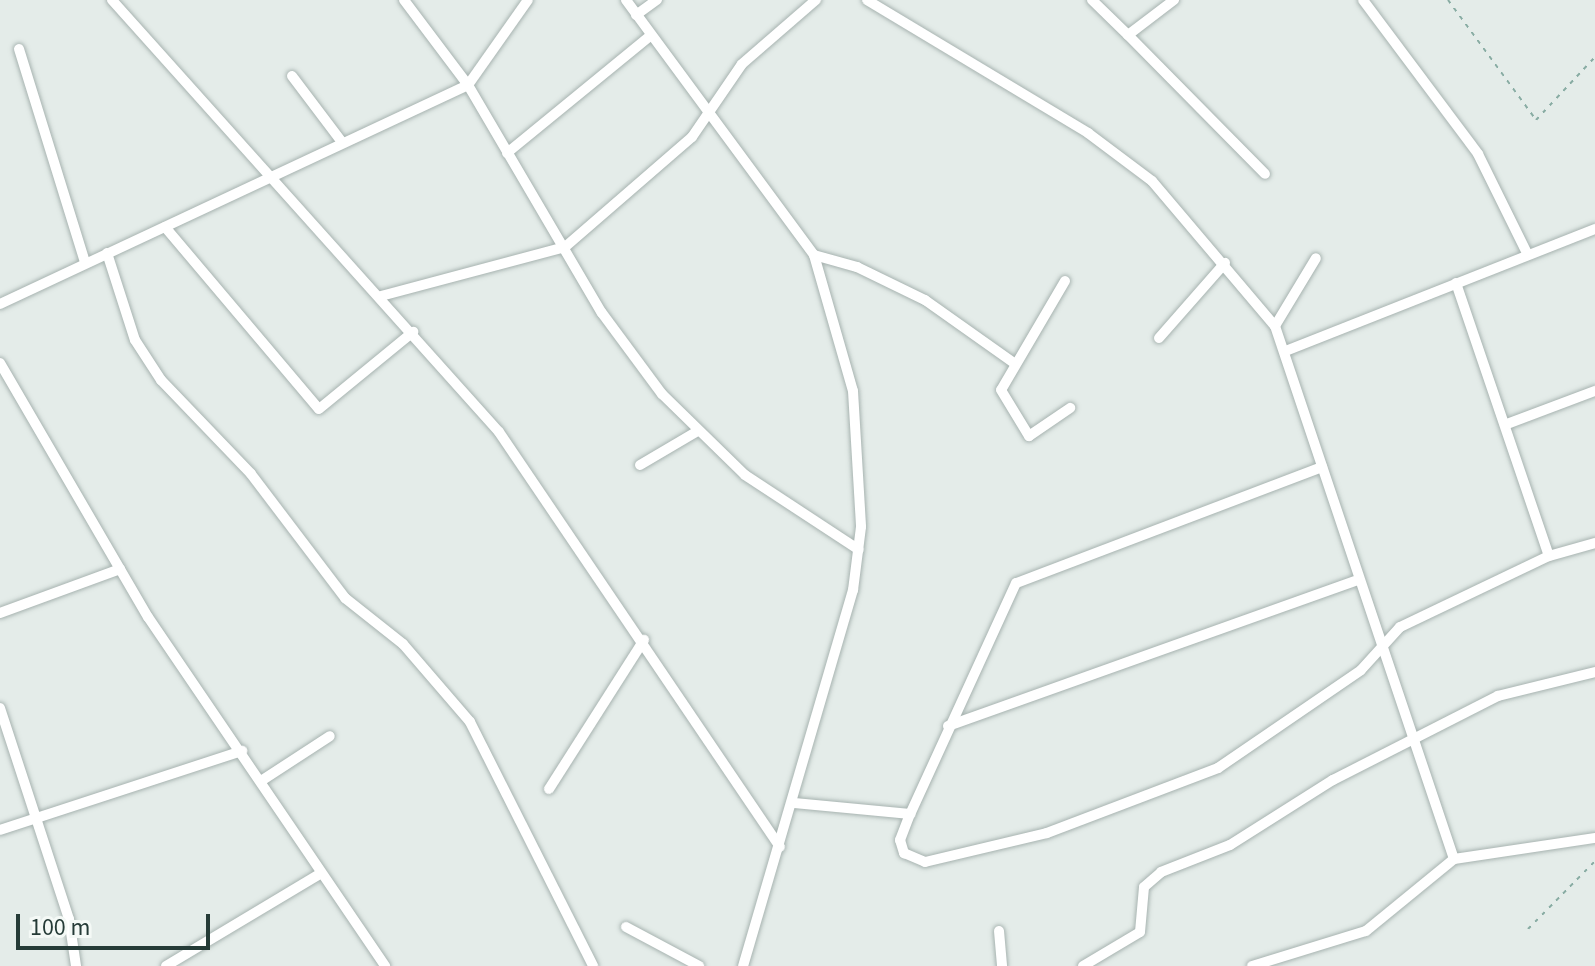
<!DOCTYPE html>
<style>
body{margin:0}
#map{position:relative;width:1595px;height:966px;overflow:hidden;background:#e4ece9;font-family:"Source Sans 3",sans-serif}
div>[style]{position:absolute}
.path>*{height:2px;margin-top:-1px;transform-origin:0;background:repeating-linear-gradient(90deg,#88aca3 0 4px,transparent 0 10px)}
.roads{filter:drop-shadow(0 0 2px #a7b3b0) drop-shadow(0 0 2px #a7b3b0)}
.street>*{height:10px;margin:-5px;padding:0 5px;transform-origin:5px;border-radius:5px;background:#fff}
span{translate:-50% -50%;white-space:nowrap;text-align:center;line-height:1.15;-webkit-text-stroke:7px #f4f9f6;paint-order:stroke}
.scale{position:absolute;left:16px;top:914px;width:194px;height:36px;box-sizing:border-box;border:4px solid #253b37;border-top:0;padding-left:10px;font-size:24px;line-height:28px;white-space:nowrap;color:#253b37;-webkit-text-stroke:6px #f4f9f6;paint-order:stroke}
</style>
<div id="map">
<div class="path">
<div style="left:1448px;top:0;width:149px;rotate:53.7deg"></div>
<div style="left:1536px;top:120px;width:86px;rotate:-46.9deg"></div>
<div style="left:1528px;top:929px;width:95px;rotate:-45.4deg"></div>
</div>
<div class="roads">
<div class="street">
<div style="left:112px;top:0;width:580px;rotate:48.14deg"></div>
<div style="left:499px;top:432px;width:501px;rotate:55.9deg"></div>
<div style="left:404px;top:0;width:106px;rotate:53deg"></div>
<div style="left:468px;top:85px;width:264px;rotate:59.6deg"></div>
<div style="left:602px;top:313px;width:101px;rotate:53.5deg"></div>
<div style="left:662px;top:394px;width:116px;rotate:44.3deg"></div>
<div style="left:745px;top:475px;width:136px;rotate:33.3deg"></div>
<div style="left:626px;top:0;width:317px;rotate:53.6deg"></div>
<div style="left:814px;top:255px;width:141px;rotate:74deg"></div>
<div style="left:853px;top:391px;width:136px;rotate:86.6deg"></div>
<div style="left:861px;top:527px;width:64px;rotate:97.2deg"></div>
<div style="left:853px;top:590px;width:392px;rotate:106.3deg"></div>
<div style="left:867px;top:0;width:258px;rotate:31deg"></div>
<div style="left:1088px;top:133px;width:80px;rotate:36.9deg"></div>
<div style="left:1152px;top:181px;width:190px;rotate:49.7deg"></div>
<div style="left:1275px;top:326px;width:562px;rotate:71.44deg"></div>
<div style="left:1092px;top:0;width:50px;rotate:44.2deg"></div>
<div style="left:1128px;top:35px;width:58px;rotate:-37.3deg"></div>
<div style="left:1363px;top:0;width:192px;rotate:53.2deg"></div>
<div style="left:1478px;top:154px;width:110px;rotate:63.7deg"></div>
<div style="left:636px;top:15px;width:26px;rotate:-36deg"></div>
<div style="left:1128px;top:35px;width:195px;rotate:45.4deg"></div>
<div style="left:19px;top:49px;width:223px;rotate:72.8deg"></div>
<div style="left:292px;top:76px;width:83px;rotate:52.9deg"></div>
<div style="left:507px;top:153px;width:185px;rotate:-39.3deg"></div>
<div style="left:165px;top:227px;width:238px;rotate:49.8deg"></div>
<div style="left:319px;top:409px;width:122px;rotate:-39.3deg"></div>
<div style="left:107px;top:253px;width:91px;rotate:72.2deg"></div>
<div style="left:135px;top:340px;width:48px;rotate:57deg"></div>
<div style="left:161px;top:380px;width:130px;rotate:46.2deg"></div>
<div style="left:251px;top:474px;width:156px;rotate:52.8deg"></div>
<div style="left:345px;top:598px;width:74px;rotate:38.4deg"></div>
<div style="left:403px;top:644px;width:103px;rotate:49.3deg"></div>
<div style="left:470px;top:722px;width:273px;rotate:63.2deg"></div>
<div style="left:814px;top:255px;width:45px;rotate:15.6deg"></div>
<div style="left:857px;top:267px;width:76px;rotate:25.9deg"></div>
<div style="left:925px;top:300px;width:109px;rotate:35.3deg"></div>
<div style="left:1065px;top:281px;width:126px;rotate:120.4deg"></div>
<div style="left:1001px;top:390px;width:54px;rotate:58.7deg"></div>
<div style="left:1029px;top:436px;width:50px;rotate:-34.3deg"></div>
<div style="left:1456px;top:283px;width:288px;rotate:71.2deg"></div>
<div style="left:1549px;top:556px;width:48px;rotate:-15.8deg"></div>
<div style="left:381px;top:296px;width:190px;rotate:-14.9deg"></div>
<div style="left:565px;top:247px;width:168px;rotate:-40.9deg"></div>
<div style="left:692px;top:137px;width:88px;rotate:-55.6deg"></div>
<div style="left:742px;top:64px;width:98px;rotate:-40.9deg"></div>
<div style="left:0;top:304px;width:517px;rotate:-25.08deg"></div>
<div style="left:468px;top:85px;width:104px;rotate:-54.8deg"></div>
<div style="left:1275px;top:326px;width:79px;rotate:-58.9deg"></div>
<div style="left:1159px;top:338px;width:100px;rotate:-48.7deg"></div>
<div style="left:1288px;top:350px;width:330px;rotate:-21.5deg"></div>
<div style="left:0;top:363px;width:294px;rotate:59.8deg"></div>
<div style="left:148px;top:617px;width:422px;rotate:55.8deg"></div>
<div style="left:1507px;top:424px;width:94px;rotate:-20.6deg"></div>
<div style="left:640px;top:465px;width:65px;rotate:-30.5deg"></div>
<div style="left:1322px;top:467px;width:327px;rotate:159.2deg"></div>
<div style="left:1016px;top:583px;width:254px;rotate:114.6deg"></div>
<div style="left:910px;top:814px;width:28px;rotate:111deg"></div>
<div style="left:900px;top:840px;width:14px;rotate:73deg"></div>
<div style="left:904px;top:853px;width:23px;rotate:23deg"></div>
<div style="left:925px;top:862px;width:125px;rotate:-13.4deg"></div>
<div style="left:1047px;top:833px;width:183px;rotate:-20.8deg"></div>
<div style="left:1218px;top:768px;width:173px;rotate:-34.4deg"></div>
<div style="left:1361px;top:670px;width:58px;rotate:-47.8deg"></div>
<div style="left:1400px;top:627px;width:165px;rotate:-25.5deg"></div>
<div style="left:0;top:613px;width:128px;rotate:-20.1deg"></div>
<div style="left:0;top:708px;width:222px;rotate:71.9deg"></div>
<div style="left:69px;top:919px;width:48px;rotate:81.5deg"></div>
<div style="left:948px;top:726px;width:432px;rotate:-19.6deg"></div>
<div style="left:261px;top:781px;width:82px;rotate:-33.1deg"></div>
<div style="left:549px;top:789px;width:177px;rotate:-57.5deg"></div>
<div style="left:794px;top:803px;width:117px;rotate:5.4deg"></div>
<div style="left:0;top:830px;width:255px;rotate:-18.1deg"></div>
<div style="left:626px;top:927px;width:83px;rotate:28.1deg"></div>
<div style="left:999px;top:931px;width:35px;rotate:85deg"></div>
<div style="left:166px;top:966px;width:177px;rotate:-30.9deg"></div>
<div style="left:1083px;top:966px;width:66px;rotate:-30.8deg"></div>
<div style="left:1140px;top:932px;width:45px;rotate:-84.9deg"></div>
<div style="left:1144px;top:887px;width:23px;rotate:-41deg"></div>
<div style="left:1161px;top:872px;width:74px;rotate:-21.4deg"></div>
<div style="left:1230px;top:845px;width:122px;rotate:-32.3deg"></div>
<div style="left:1333px;top:780px;width:185px;rotate:-27deg"></div>
<div style="left:1498px;top:696px;width:100px;rotate:-13.9deg"></div>
<div style="left:1252px;top:966px;width:119px;rotate:-17.1deg"></div>
<div style="left:1366px;top:931px;width:114px;rotate:-39.3deg"></div>
<div style="left:1454px;top:859px;width:143px;rotate:-8.5deg"></div>
</div>
</div>
<div class="scale">100 m</div>
</div>
